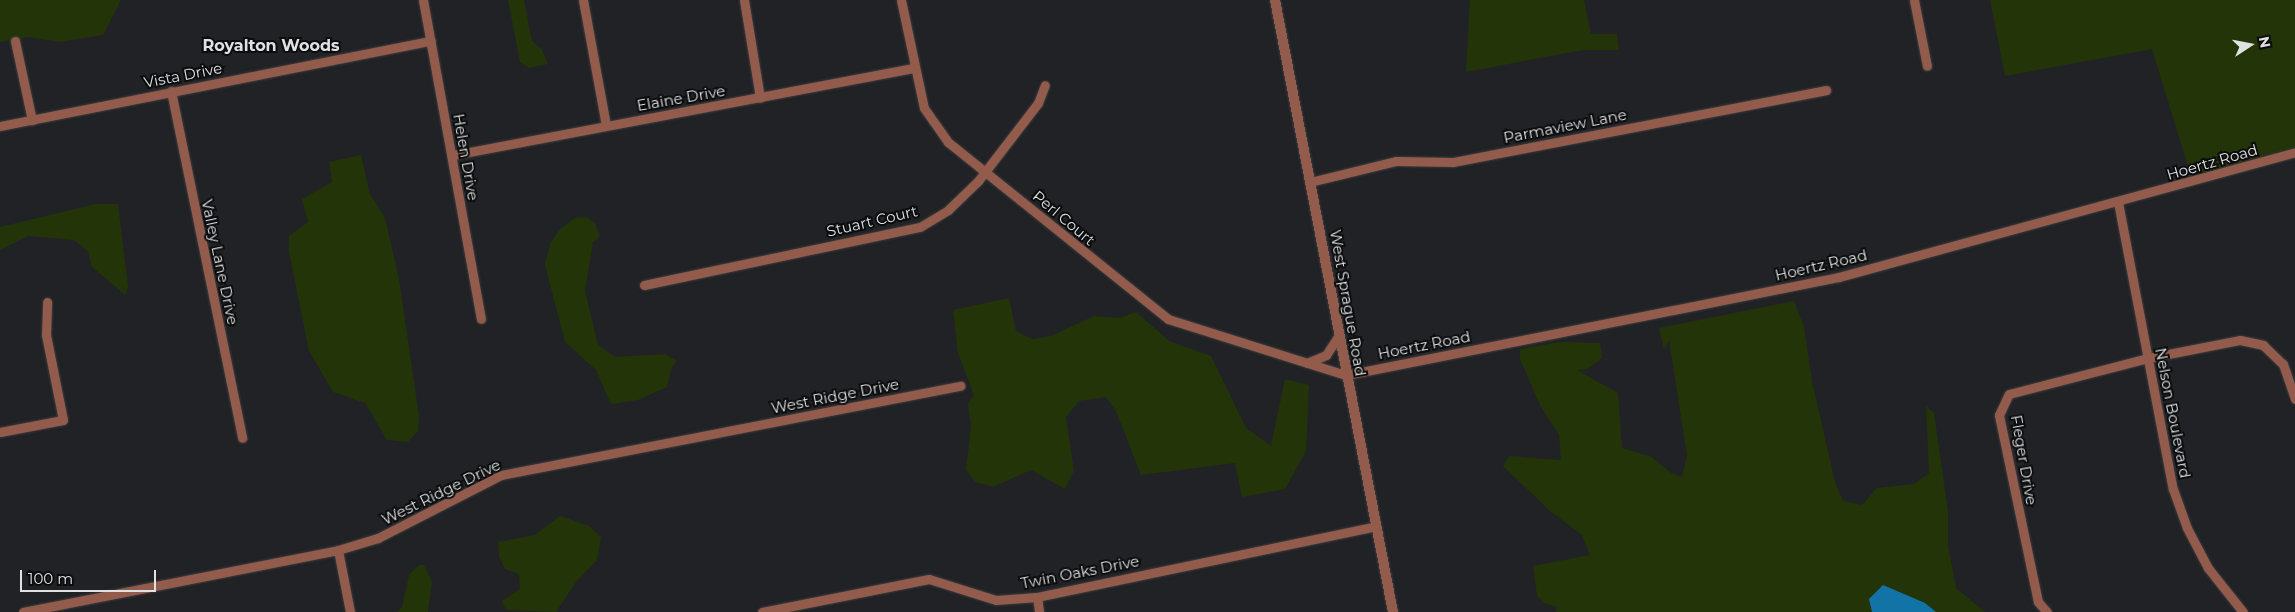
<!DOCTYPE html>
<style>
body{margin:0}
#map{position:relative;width:2295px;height:612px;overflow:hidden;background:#212225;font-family:Montserrat,sans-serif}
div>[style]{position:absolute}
.green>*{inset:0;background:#233409}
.water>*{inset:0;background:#1273a6}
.roads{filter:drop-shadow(0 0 1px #3c3d3f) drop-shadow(0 0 1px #3c3d3f)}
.minor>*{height:9px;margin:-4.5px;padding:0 4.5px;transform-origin:4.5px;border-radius:4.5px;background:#935b4b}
.tertiary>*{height:10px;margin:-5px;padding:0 5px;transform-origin:5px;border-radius:5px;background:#935b4b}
span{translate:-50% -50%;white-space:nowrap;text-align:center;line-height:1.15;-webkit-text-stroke:4px #0b0c0d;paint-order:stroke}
.street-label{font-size:15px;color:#e0e1e2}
.neighbourhood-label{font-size:16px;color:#e0e1e2;font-weight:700}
.north{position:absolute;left:2225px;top:20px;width:50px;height:50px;-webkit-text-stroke:4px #0b0c0d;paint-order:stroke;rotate:79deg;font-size:14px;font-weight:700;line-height:20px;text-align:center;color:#e0e1e2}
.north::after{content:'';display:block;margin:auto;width:18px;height:22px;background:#e0e1e2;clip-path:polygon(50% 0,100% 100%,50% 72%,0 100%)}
.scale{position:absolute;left:20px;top:570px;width:136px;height:22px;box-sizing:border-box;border:2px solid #e0e1e2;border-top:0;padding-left:6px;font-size:15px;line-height:18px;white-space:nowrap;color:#e0e1e2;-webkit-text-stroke:4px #0b0c0d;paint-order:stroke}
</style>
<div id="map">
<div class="green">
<div style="clip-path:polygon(0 0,121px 0,103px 35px,59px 42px,29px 37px,0 42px)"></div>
<div style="clip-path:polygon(508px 0,524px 0,532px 41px,542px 50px,548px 64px,529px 68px,520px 62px)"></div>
<div style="clip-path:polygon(1470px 0,1584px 0,1591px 34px,1617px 34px,1619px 50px,1583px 50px,1466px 72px)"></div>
<div style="clip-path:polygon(1990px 0,2295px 0,2295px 147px,2191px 176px,2152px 49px,2005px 76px)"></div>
<div style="clip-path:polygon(361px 155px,370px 194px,385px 218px,399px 279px,419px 416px,418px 431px,408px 442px,387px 440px,365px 403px,333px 392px,309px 351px,289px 252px,289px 236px,308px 222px,302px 199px,332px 182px,329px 162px)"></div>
<div style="clip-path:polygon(96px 204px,118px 204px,128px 287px,125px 295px,92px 267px,88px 251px,74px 240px,28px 236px,0 250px,0 227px)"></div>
<div style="clip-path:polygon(586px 217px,595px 223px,599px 234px,598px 239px,593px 242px,585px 291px,598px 345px,615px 357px,665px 354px,677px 361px,672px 367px,667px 387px,638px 400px,611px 404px,596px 370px,565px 342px,559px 319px,545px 265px,550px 244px,560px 229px,575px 218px)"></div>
<div style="clip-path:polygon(1009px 298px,1016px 331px,1032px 339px,1051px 336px,1094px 316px,1120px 318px,1136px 312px,1169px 341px,1211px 356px,1246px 428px,1271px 446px,1285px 379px,1309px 385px,1306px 451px,1285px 489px,1242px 497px,1235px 463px,1141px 475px,1116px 411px,1106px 397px,1079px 401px,1066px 417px,1074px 471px,1065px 489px,1031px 470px,993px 487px,975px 482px,966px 470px,971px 426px,968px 403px,974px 395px,958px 353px,953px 310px)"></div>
<div style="clip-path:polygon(1794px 301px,1804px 327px,1812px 381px,1835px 482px,1843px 501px,1862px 505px,1877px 488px,1914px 484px,1929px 473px,1926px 406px,1934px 413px,1948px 511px,1948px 545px,1956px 588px,1985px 612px,1556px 612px,1557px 607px,1544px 603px,1537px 596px,1533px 566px,1590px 555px,1582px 535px,1550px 511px,1503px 466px,1509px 456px,1561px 460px,1559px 435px,1540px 405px,1520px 359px,1520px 349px,1560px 342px,1600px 343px,1602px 358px,1587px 369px,1577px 370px,1618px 393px,1622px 448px,1652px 457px,1671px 473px,1682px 477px,1687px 455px,1669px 340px,1664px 350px,1659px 328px)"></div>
<div style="clip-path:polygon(560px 516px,589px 526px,601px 537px,597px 560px,576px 582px,556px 612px,506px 610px,502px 601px,520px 589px,519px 574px,505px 569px,499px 557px,498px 542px,535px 535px)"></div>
<div style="clip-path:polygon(419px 565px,424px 565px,432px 582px,428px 612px,397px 612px,402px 607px,409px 575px)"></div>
</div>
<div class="water">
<div style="clip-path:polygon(1883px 585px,1925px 603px,1936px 612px,1872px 612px,1869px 599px)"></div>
</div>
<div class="roads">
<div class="minor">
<div style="left:423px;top:0;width:324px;rotate:79.7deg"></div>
<div style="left:583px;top:0;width:127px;rotate:79.6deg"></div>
<div style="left:744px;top:0;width:99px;rotate:80.7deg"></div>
<div style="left:901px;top:0;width:110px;rotate:78deg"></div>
<div style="left:924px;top:108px;width:42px;rotate:54.8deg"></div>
<div style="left:948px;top:142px;width:282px;rotate:38.8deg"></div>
<div style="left:1168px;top:319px;width:187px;rotate:17.5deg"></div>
<div style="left:1346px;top:375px;width:503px;rotate:-11.24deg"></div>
<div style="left:1839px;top:277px;width:473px;rotate:-15.3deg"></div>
<div style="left:1914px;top:0;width:67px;rotate:78.9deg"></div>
<div style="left:15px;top:41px;width:81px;rotate:77.9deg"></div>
<div style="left:171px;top:91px;width:354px;rotate:78.4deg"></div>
<div style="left:0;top:126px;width:439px;rotate:-11.2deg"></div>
<div style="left:453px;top:155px;width:468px;rotate:-10.7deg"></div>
<div style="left:1310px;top:182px;width:89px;rotate:-13.7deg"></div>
<div style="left:1396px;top:161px;width:57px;rotate:1deg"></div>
<div style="left:1453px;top:162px;width:380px;rotate:-10.9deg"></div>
<div style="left:2118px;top:202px;width:292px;rotate:79.2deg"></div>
<div style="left:2173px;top:489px;width:41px;rotate:70.3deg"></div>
<div style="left:2187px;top:528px;width:45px;rotate:62.3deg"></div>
<div style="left:2208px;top:568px;width:56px;rotate:51.5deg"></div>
<div style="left:644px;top:285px;width:282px;rotate:-11.9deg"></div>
<div style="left:920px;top:227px;width:33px;rotate:-31deg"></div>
<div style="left:948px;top:210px;width:42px;rotate:-44deg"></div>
<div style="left:978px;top:181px;width:98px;rotate:-52.4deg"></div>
<div style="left:1038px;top:103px;width:19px;rotate:-69deg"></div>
<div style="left:1307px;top:363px;width:21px;rotate:-23deg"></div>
<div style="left:1326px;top:355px;width:24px;rotate:-57deg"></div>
<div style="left:0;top:432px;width:64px;rotate:-10.8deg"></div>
<div style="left:63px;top:420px;width:87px;rotate:-101.3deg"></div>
<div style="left:46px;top:335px;width:33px;rotate:-88deg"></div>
<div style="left:338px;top:550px;width:63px;rotate:79deg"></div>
<div style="left:1037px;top:597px;width:15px;rotate:82deg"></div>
<div style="left:23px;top:612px;width:321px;rotate:-11.1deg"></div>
<div style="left:338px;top:550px;width:42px;rotate:-16.7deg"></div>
<div style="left:378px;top:538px;width:138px;rotate:-27.1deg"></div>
<div style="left:501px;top:475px;width:468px;rotate:-11deg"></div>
<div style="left:762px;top:612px;width:170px;rotate:-11.2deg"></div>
<div style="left:929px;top:579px;width:70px;rotate:17.4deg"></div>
<div style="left:996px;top:600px;width:41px;rotate:-4.2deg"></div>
<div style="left:1037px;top:597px;width:346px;rotate:-11.8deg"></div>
<div style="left:2047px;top:612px;width:13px;rotate:-132deg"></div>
<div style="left:2038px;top:602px;width:191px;rotate:-101.8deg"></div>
<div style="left:1999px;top:415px;width:23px;rotate:-65deg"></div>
<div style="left:2009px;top:394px;width:144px;rotate:-14.5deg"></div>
<div style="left:2148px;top:358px;width:94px;rotate:-11.1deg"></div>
<div style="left:2240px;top:340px;width:24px;rotate:12deg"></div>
<div style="left:2263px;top:345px;width:28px;rotate:44deg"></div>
<div style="left:2283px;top:364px;width:37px;rotate:71deg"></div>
</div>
<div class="tertiary">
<div style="left:1275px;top:0;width:623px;rotate:79.09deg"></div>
</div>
</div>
<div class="street-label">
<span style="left:183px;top:75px;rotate:-11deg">Vista Drive</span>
<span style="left:681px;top:98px;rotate:-10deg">Elaine Drive</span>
<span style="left:1565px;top:126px;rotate:-11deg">Parmaview Lane</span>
<span style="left:466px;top:157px;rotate:80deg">Helen Drive</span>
<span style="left:2212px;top:162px;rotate:-16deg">Hoertz Road</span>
<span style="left:1064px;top:218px;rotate:40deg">Perl Court</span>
<span style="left:872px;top:221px;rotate:-13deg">Stuart Court</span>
<span style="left:220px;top:262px;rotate:78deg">Valley Lane Drive</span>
<span style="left:1821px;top:265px;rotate:-13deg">Hoertz Road</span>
<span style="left:1348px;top:303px;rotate:80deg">West Sprague Road</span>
<span style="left:1424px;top:345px;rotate:-11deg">Hoertz Road</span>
<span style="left:835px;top:396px;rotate:-11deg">West Ridge Drive</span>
<span style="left:2173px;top:413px;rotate:79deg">Nelson Boulevard</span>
<span style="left:2024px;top:460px;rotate:80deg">Fleger Drive</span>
<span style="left:441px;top:492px;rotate:-26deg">West Ridge Drive</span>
<span style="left:1080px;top:572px;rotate:-11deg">Twin Oaks Drive</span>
</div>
<div class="neighbourhood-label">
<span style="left:271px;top:46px">Royalton Woods</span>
</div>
<div class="north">N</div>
<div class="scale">100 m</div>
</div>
